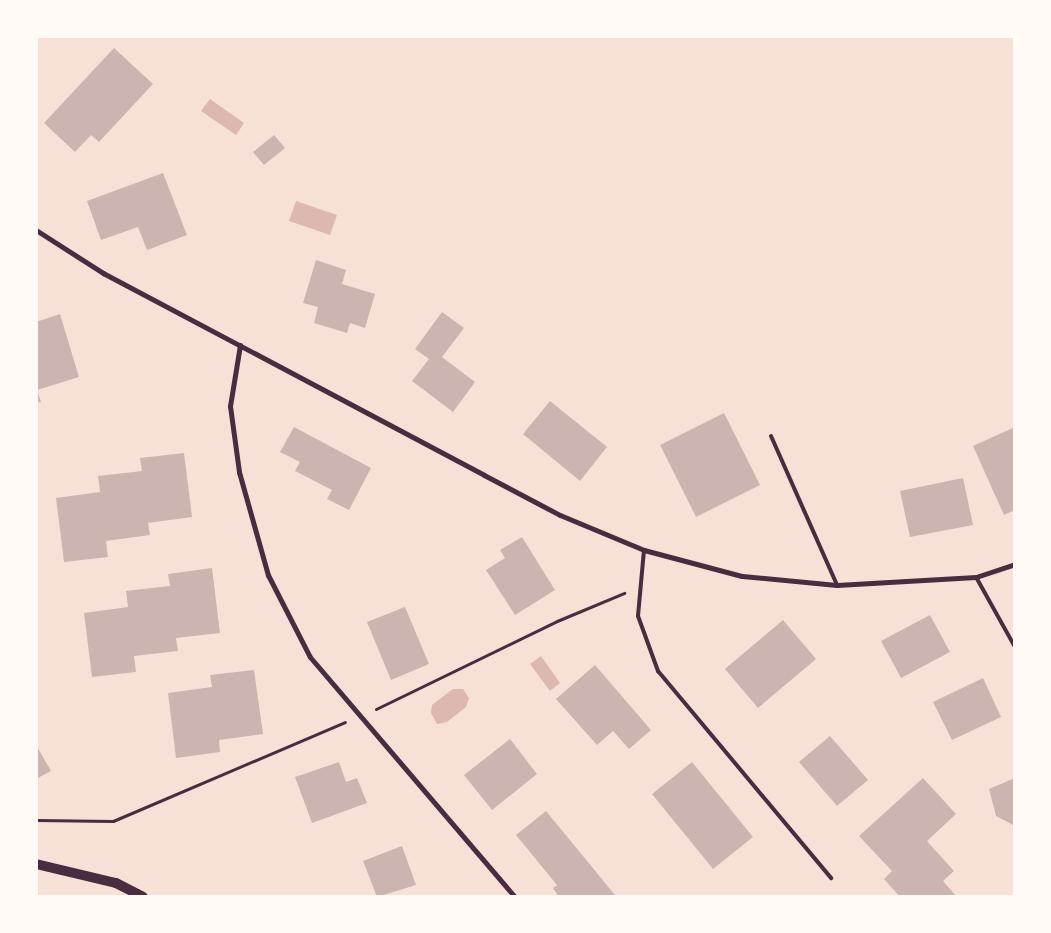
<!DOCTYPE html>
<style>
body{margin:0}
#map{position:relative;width:1051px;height:933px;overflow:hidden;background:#f7e1d7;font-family:"Playfair Display",serif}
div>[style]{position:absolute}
.water>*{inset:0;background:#dcb8b0}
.building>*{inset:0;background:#ccb4b1}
.path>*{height:3px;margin:-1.5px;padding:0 1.5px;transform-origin:1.5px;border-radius:1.5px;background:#4a2c40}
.service>*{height:4px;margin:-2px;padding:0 2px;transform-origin:2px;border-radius:2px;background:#4a2c40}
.minor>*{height:5px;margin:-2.5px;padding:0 2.5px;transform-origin:2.5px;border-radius:2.5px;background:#4a2c40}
.secondary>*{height:10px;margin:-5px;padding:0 5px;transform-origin:5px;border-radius:5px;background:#4a2c40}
span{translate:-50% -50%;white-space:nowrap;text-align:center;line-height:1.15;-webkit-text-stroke:5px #fffaf5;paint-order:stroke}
.frame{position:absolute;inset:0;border:38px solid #fffaf5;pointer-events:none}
</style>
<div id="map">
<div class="water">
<div style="clip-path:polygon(210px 99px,244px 123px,236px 135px,201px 111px)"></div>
<div style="clip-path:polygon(296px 201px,337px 215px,330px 235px,289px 221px)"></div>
<div style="clip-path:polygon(541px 656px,560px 683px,550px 691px,530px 664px)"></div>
<div style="clip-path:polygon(453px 689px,463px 689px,469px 698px,466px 707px,447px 722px,437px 724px,431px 713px,432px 705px)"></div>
</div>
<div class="building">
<div style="clip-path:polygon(114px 48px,153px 84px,99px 142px,91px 135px,75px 152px,44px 123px)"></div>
<div style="clip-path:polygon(274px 135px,285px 148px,264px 165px,253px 152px)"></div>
<div style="clip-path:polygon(163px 173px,187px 235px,147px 250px,138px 227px,101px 240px,87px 201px)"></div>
<div style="clip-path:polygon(316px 260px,346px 270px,342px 284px,375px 294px,365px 328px,350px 323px,347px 333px,314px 323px,318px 307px,303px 303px)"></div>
<div style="clip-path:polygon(442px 312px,464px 328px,442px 357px,475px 382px,453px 412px,412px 381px,429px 359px,415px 349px)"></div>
<div style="clip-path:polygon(60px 314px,79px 377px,37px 390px,41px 402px,36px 403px,36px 322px)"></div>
<div style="clip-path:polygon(550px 401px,607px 447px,580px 481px,523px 434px)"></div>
<div style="clip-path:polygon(724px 413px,760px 485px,696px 517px,660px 445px)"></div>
<div style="clip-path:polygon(294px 427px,371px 468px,349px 510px,327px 499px,332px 490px,295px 471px,300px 462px,280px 452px)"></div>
<div style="clip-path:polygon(1015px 427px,1015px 510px,1004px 515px,973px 446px)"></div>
<div style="clip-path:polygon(184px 453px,192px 517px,148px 523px,150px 535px,106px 541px,108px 557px,64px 562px,56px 498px,100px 492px,98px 476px,142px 471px,140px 458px)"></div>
<div style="clip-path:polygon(963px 478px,973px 525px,910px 537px,900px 491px)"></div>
<div style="clip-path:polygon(522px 537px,555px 590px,515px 615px,486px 570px,505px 558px,500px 550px)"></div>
<div style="clip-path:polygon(212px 568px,220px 633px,176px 638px,178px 651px,134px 656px,136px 672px,92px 677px,84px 613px,128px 607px,126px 591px,170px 586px,168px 574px)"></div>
<div style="clip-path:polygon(405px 607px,429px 664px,391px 680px,367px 622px)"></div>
<div style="clip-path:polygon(930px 615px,950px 652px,901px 678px,881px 641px)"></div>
<div style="clip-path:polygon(783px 620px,816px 659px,758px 708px,725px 669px)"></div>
<div style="clip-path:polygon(595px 665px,651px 730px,629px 749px,613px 731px,597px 745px,556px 699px)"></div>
<div style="clip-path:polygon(254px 670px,263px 734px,219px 740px,220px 752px,176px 758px,168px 693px,212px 687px,210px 675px)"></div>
<div style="clip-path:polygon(983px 678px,1001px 717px,952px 740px,933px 702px)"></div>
<div style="clip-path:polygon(830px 736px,868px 780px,837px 806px,799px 762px)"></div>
<div style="clip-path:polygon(510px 739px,537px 774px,492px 810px,464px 775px)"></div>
<div style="clip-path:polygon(36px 745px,51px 771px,36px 779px)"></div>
<div style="clip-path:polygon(339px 762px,346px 782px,357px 778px,367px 803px,312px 823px,295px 777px)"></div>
<div style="clip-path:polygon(692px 762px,753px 837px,713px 869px,652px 794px)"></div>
<div style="clip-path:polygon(923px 778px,956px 814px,927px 841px,954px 871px,943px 881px,957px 897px,900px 897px,884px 879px,892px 871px,859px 836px)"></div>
<div style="clip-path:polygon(1015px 778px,1015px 826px,996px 816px,989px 789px)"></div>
<div style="clip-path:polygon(546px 811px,615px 895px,613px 897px,559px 897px,553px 888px,557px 885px,516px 835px)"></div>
<div style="clip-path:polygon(402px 846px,416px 885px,377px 897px,363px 861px)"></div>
</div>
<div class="path">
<div style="left:376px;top:709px;width:201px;rotate:-25.9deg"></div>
<div style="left:557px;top:621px;width:73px;rotate:-22.7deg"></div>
<div style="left:36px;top:820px;width:77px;rotate:0.7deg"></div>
<div style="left:113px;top:821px;width:252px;rotate:-23.1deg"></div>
</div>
<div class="service">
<div style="left:771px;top:436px;width:163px;rotate:66.1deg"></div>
<div style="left:644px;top:550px;width:66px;rotate:95.2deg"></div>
<div style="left:638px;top:616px;width:59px;rotate:70deg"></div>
<div style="left:658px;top:671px;width:270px;rotate:50.1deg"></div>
<div style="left:976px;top:577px;width:80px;rotate:60.9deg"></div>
</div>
<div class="minor">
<div style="left:36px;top:230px;width:80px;rotate:32.7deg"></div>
<div style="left:103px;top:273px;width:431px;rotate:27.9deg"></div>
<div style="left:484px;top:475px;width:86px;rotate:27.8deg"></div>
<div style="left:560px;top:515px;width:91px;rotate:22.6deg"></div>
<div style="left:644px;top:550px;width:101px;rotate:14.9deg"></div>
<div style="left:742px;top:576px;width:95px;rotate:5.4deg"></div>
<div style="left:837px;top:585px;width:139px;rotate:-3.3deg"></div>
<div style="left:976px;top:577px;width:41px;rotate:-18.4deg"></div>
<div style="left:240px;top:345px;width:62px;rotate:99.3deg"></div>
<div style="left:230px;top:406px;width:67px;rotate:82.2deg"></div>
<div style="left:239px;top:472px;width:107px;rotate:74.3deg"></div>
<div style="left:268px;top:575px;width:92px;rotate:62.9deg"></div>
<div style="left:310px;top:657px;width:316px;rotate:49.5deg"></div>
</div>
<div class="secondary">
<div style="left:36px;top:864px;width:82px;rotate:13.4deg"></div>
<div style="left:116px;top:883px;width:30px;rotate:27deg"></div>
</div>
<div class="frame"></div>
</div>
